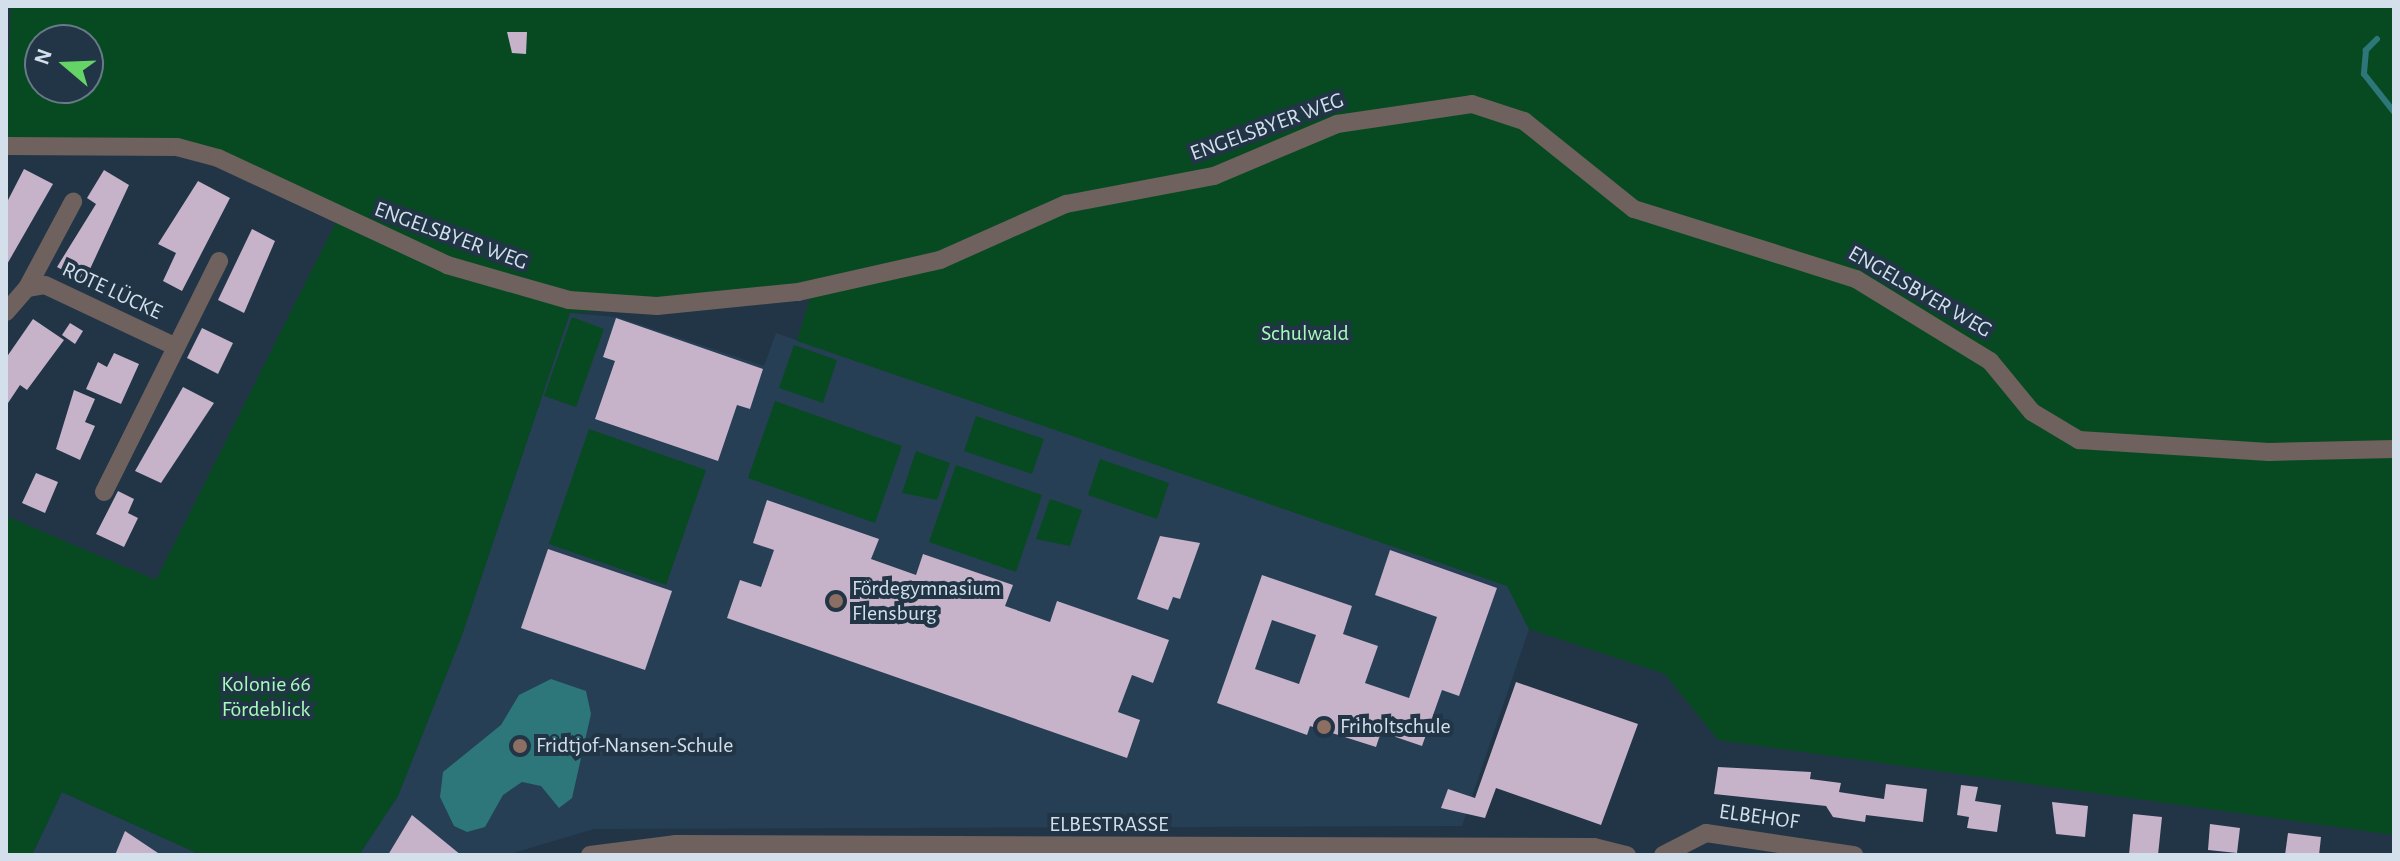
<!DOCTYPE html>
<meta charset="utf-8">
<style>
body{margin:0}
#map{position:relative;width:2400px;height:861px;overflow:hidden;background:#213546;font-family:"Alegreya Sans",sans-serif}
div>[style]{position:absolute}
.built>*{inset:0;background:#263f54}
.green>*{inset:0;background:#074a21}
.water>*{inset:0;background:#2d777b}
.stream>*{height:6px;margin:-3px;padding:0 3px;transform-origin:3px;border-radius:3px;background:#2d777b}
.building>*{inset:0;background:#c6b2c9}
.minor>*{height:18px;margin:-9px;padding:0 9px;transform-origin:9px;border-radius:9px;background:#6e615e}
.dots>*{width:22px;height:22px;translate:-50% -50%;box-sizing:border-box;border:4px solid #213546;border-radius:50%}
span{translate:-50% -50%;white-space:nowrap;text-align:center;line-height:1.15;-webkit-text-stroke:8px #213546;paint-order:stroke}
.street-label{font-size:22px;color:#d3dfea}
.park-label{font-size:22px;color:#a7fbba}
.poi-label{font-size:22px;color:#d3dfea}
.left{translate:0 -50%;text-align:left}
.frame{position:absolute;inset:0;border:8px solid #d3dfea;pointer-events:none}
.north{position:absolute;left:24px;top:24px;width:80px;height:80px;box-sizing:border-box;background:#213546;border:2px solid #687988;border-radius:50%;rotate:289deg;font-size:22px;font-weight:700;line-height:32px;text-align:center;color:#d3dfea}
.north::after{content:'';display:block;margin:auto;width:28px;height:36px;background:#65d467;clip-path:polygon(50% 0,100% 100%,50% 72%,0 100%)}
</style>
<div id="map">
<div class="built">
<div style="clip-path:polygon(570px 313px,617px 317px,764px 366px,776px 333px,1508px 586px,1529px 629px,1462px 826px,594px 829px,506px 855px,359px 855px,398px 796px,462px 635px)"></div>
<div style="clip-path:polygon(62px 792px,201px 855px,32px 855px)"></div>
</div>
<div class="green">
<div style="clip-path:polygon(evenodd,11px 6px,2394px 6px,2394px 835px,1718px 740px,1665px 674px,1529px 629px,1507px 586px,797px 341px,810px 298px,570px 313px,462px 635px,398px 796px,359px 855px,201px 855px,62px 792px,32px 855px,6px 855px,6px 516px,156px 580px,341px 212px,218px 150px,6px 139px,11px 6px,40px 40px,88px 40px,88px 88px,40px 88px,40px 40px)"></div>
<div style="clip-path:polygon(572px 317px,604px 329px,576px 407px,544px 396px)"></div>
<div style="clip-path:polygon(794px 345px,837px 360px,823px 403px,779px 388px)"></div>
<div style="clip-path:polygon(775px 401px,902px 446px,875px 523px,748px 478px)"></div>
<div style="clip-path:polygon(976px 416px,1044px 439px,1032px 474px,964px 451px)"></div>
<div style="clip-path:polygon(589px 429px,706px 470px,666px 585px,549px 544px)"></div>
<div style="clip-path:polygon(916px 451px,950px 463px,937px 500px,902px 493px)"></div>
<div style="clip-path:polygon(1100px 459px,1169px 483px,1157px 519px,1088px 495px)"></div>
<div style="clip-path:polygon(956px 465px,1042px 495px,1016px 572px,929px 542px)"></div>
<div style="clip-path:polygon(1050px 499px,1082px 510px,1070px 546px,1036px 539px)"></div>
</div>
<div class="water">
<div style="clip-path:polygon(551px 679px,586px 691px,591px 714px,572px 798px,559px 808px,541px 786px,522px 782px,503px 795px,485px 827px,467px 832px,454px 826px,440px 797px,443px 772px,501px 725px,519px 695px)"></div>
</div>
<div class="stream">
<div style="left:2377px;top:39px;width:16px;rotate:135deg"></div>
<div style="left:2366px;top:50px;width:24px;rotate:95deg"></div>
<div style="left:2364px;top:74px;width:48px;rotate:51.7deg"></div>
</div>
<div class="building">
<div style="clip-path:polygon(507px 32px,527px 32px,526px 54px,512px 53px)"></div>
<div style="clip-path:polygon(24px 169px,53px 184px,6px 266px,6px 204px)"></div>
<div style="clip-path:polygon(104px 170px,129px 185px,84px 282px,57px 267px,96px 204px,87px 198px)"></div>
<div style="clip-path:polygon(198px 181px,230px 198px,182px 291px,163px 281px,176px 253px,158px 244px)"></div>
<div style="clip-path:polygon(252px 229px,275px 241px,244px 313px,218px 300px)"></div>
<div style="clip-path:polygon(616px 318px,763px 369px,750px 409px,737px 405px,718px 461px,595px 419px,615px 361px,603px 357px)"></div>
<div style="clip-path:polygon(33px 319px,64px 340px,27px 390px,20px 385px,6px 406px,6px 358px)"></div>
<div style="clip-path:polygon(70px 323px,83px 331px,75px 344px,62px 335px)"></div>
<div style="clip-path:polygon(202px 328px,233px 343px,218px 374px,187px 358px)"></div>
<div style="clip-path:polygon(114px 353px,139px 364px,121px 404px,86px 389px,98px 362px,107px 367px)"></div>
<div style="clip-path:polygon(183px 387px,214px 403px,161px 483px,135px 471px)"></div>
<div style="clip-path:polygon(74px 390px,95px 399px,85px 422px,95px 426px,80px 460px,56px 449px)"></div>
<div style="clip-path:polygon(36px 473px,58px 482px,45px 513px,22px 503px)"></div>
<div style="clip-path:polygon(118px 491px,134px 499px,128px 513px,138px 518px,124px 547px,96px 534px)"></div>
<div style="clip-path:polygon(767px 500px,879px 539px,871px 559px,916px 575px,923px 554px,1013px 585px,1005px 606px,1050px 622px,1057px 601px,1169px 640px,1153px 683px,1132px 675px,1118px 712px,1140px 720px,1127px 758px,727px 618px,740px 580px,761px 587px,774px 550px,753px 543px)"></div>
<div style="clip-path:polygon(1160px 536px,1200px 543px,1180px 599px,1173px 597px,1168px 610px,1137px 599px)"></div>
<div style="clip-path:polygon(548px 549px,672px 591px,645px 670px,521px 628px)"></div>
<div style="clip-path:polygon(evenodd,1390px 550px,1497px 588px,1459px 696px,1442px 690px,1422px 746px,1381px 732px,1376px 747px,1310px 726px,1307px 735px,1217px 703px,1262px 575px,1352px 606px,1343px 634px,1378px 646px,1365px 683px,1409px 698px,1437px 617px,1375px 595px,1390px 550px,1272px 620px,1316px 635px,1299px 684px,1255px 669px,1272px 620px)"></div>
<div style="clip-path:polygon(1516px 682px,1638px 724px,1601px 825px,1496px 788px,1485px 818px,1441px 808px,1448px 789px,1475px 798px)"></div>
<div style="clip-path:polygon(1718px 767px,1811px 772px,1810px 779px,1841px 783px,1839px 792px,1884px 799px,1886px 784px,1927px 789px,1923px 822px,1866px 815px,1865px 822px,1833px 817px,1826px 806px,1714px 794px)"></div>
<div style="clip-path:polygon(1961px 785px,1978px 787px,1975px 801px,2001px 805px,1997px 832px,1967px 828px,1969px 817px,1957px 815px)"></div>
<div style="clip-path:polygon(2052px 802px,2088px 806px,2085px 837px,2056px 834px)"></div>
<div style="clip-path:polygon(2133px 814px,2162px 817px,2158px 855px,2129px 855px)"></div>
<div style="clip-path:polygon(412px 815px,461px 855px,388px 855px)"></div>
<div style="clip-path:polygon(2210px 824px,2240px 828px,2237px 853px,2208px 850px)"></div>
<div style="clip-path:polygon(125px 831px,161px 855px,115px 855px)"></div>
<div style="clip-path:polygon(2288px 833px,2321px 837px,2319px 855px,2285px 855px)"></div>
</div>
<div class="minor">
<div style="left:6px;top:146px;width:171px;rotate:0.3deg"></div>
<div style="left:177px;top:147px;width:42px;rotate:15deg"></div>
<div style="left:218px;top:158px;width:253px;rotate:25deg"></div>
<div style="left:447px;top:265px;width:127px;rotate:16deg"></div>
<div style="left:569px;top:300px;width:88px;rotate:3.9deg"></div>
<div style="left:657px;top:306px;width:142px;rotate:-5.7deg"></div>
<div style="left:798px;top:292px;width:146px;rotate:-12.7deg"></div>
<div style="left:940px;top:260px;width:138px;rotate:-24deg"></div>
<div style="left:1066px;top:204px;width:151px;rotate:-10.7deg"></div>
<div style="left:1214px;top:176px;width:134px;rotate:-22.9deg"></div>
<div style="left:1337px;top:124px;width:136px;rotate:-8.4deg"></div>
<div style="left:1472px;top:104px;width:55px;rotate:18.1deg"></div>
<div style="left:1524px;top:121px;width:141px;rotate:38.7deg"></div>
<div style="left:1634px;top:209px;width:233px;rotate:17.5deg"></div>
<div style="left:1856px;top:279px;width:157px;rotate:31.5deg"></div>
<div style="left:1990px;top:361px;width:66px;rotate:50.5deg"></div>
<div style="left:2032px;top:412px;width:55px;rotate:30.8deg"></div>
<div style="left:2079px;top:440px;width:190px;rotate:3.6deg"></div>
<div style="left:2269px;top:452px;width:125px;rotate:-1.4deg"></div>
<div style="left:27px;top:288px;width:98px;rotate:-61.9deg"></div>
<div style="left:6px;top:312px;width:32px;rotate:-49deg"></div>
<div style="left:27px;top:288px;width:18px;rotate:-9deg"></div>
<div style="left:45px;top:285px;width:145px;rotate:25.3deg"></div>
<div style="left:104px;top:492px;width:258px;rotate:-63.5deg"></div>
<div style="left:590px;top:855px;width:87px;rotate:-7.3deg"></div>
<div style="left:676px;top:844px;width:918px;rotate:0.19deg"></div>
<div style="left:1594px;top:847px;width:34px;rotate:14deg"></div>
<div style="left:1663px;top:855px;width:48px;rotate:-27.1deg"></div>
<div style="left:1706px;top:833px;width:150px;rotate:8.5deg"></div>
</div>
<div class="dots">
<div style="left:836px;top:601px;background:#8d6e63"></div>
<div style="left:1324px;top:727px;background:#8d6e63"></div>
<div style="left:520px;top:746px;background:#8d6e63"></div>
</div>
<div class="street-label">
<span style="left:1267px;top:127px;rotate:-20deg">ENGELSBYER WEG</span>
<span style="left:451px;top:236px;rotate:20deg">ENGELSBYER WEG</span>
<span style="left:112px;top:291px;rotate:25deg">ROTE LÜCKE</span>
<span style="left:1920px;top:292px;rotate:30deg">ENGELSBYER WEG</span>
<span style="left:1759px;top:817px;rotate:8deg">ELBEHOF</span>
<span style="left:1109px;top:825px">ELBESTRASSE</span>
</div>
<div class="park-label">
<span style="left:1305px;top:334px">Schulwald</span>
<span style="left:266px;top:697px">Kolonie 66<br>Fördeblick</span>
</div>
<div class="poi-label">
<span class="left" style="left:852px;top:601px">Fördegymnasium<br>Flensburg</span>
<span class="left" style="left:1340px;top:727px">Friholtschule</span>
<span class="left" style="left:536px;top:746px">Fridtjof-Nansen-Schule</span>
</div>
<div class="frame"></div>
<div class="north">N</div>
</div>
